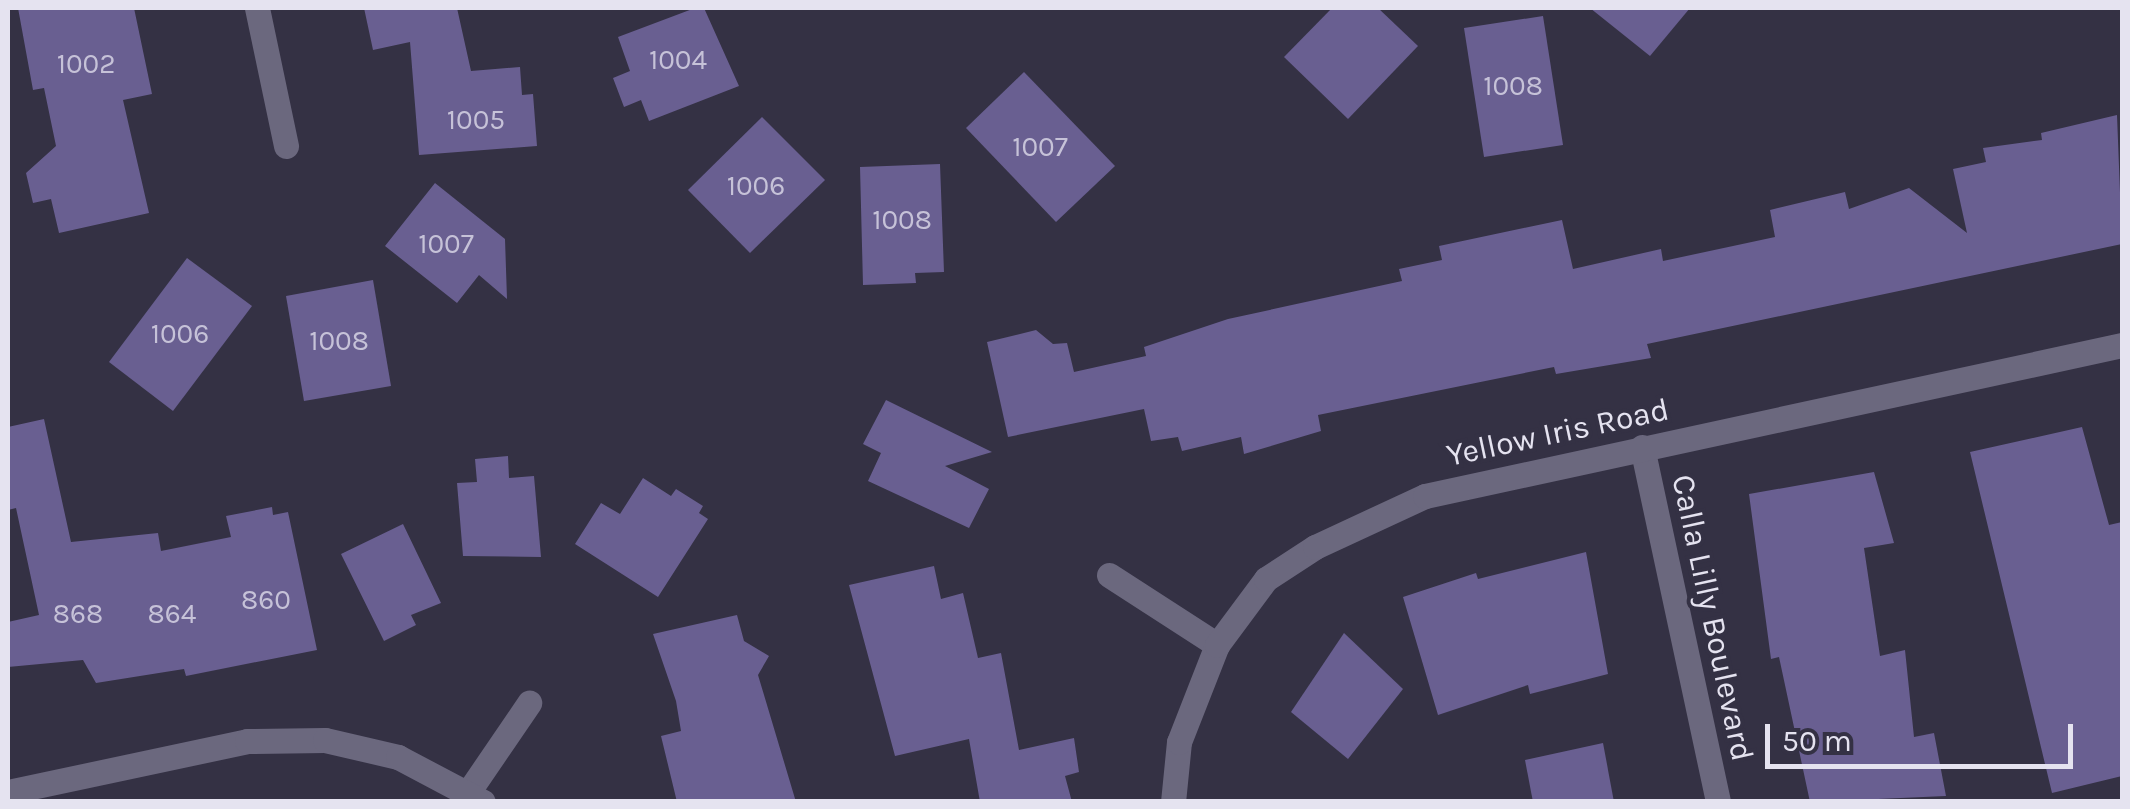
<!DOCTYPE html>
<style>
body{margin:0}
#map{position:relative;width:2130px;height:809px;overflow:hidden;background:#343144;font-family:Karla,sans-serif}
div>[style]{position:absolute}
.building>*{inset:0;background:#695f91}
.minor>*{height:25px;margin:-12.5px;padding:0 12.5px;transform-origin:12.5px;border-radius:12.5px;background:#6b687e}
span{translate:-50% -50%;white-space:nowrap;text-align:center;line-height:1.15;-webkit-text-stroke:8px #343144;paint-order:stroke}
.number-label{font-size:28px;color:#c6c2d8}
.number-label span{-webkit-text-stroke-width:0}
.street-label{font-size:32px;color:#e5e3f0}
.frame{position:absolute;inset:0;border:10px solid #e5e3f0;pointer-events:none}
.scale{position:absolute;left:1765px;top:724px;width:308px;height:45px;box-sizing:border-box;border:5px solid #e5e3f0;border-top:0;padding-left:12px;font-size:30px;line-height:35px;white-space:nowrap;color:#e5e3f0;-webkit-text-stroke:8px #343144;paint-order:stroke}
</style>
<div id="map">
<div class="building">
<div style="clip-path:polygon(18px 8px,134px 8px,152px 94px,123px 100px,149px 213px,59px 233px,51px 199px,33px 203px,26px 173px,56px 146px,44px 88px,33px 90px)"></div>
<div style="clip-path:polygon(364px 8px,457px 8px,471px 71px,520px 67px,522px 95px,533px 94px,537px 146px,419px 155px,410px 42px,373px 50px)"></div>
<div style="clip-path:polygon(695px 8px,704px 8px,739px 86px,649px 121px,641px 100px,624px 107px,613px 78px,630px 71px,618px 37px)"></div>
<div style="clip-path:polygon(1332px 8px,1378px 8px,1418px 46px,1348px 119px,1284px 57px)"></div>
<div style="clip-path:polygon(1590px 8px,1690px 8px,1650px 56px)"></div>
<div style="clip-path:polygon(1543px 16px,1563px 145px,1484px 157px,1464px 28px)"></div>
<div style="clip-path:polygon(1024px 72px,1115px 166px,1056px 222px,966px 128px)"></div>
<div style="clip-path:polygon(2117px 115px,2122px 244px,1647px 344px,1651px 358px,1556px 374px,1554px 367px,1318px 415px,1321px 431px,1244px 454px,1241px 437px,1182px 451px,1178px 437px,1151px 441px,1144px 409px,1008px 437px,987px 342px,1036px 330px,1053px 344px,1067px 343px,1074px 372px,1146px 356px,1144px 347px,1228px 319px,1402px 281px,1399px 269px,1442px 260px,1439px 246px,1562px 220px,1573px 269px,1661px 249px,1663px 261px,1775px 237px,1770px 210px,1845px 192px,1849px 209px,1909px 188px,1967px 233px,1953px 169px,1986px 162px,1983px 148px,2042px 140px,2041px 133px)"></div>
<div style="clip-path:polygon(762px 117px,825px 180px,750px 253px,688px 190px)"></div>
<div style="clip-path:polygon(940px 164px,944px 272px,915px 273px,916px 283px,863px 285px,860px 167px)"></div>
<div style="clip-path:polygon(435px 183px,505px 239px,507px 299px,479px 275px,457px 303px,385px 246px)"></div>
<div style="clip-path:polygon(187px 258px,252px 306px,173px 411px,109px 362px)"></div>
<div style="clip-path:polygon(373px 280px,391px 386px,304px 401px,286px 296px)"></div>
<div style="clip-path:polygon(886px 400px,992px 452px,945px 466px,989px 489px,969px 528px,868px 481px,881px 453px,863px 444px)"></div>
<div style="clip-path:polygon(44px 419px,71px 542px,158px 533px,161px 551px,231px 537px,226px 516px,272px 507px,273px 515px,288px 512px,317px 650px,186px 676px,184px 669px,96px 683px,83px 660px,8px 667px,8px 622px,39px 615px,16px 508px,8px 510px,8px 427px)"></div>
<div style="clip-path:polygon(2082px 427px,2109px 525px,2122px 522px,2122px 776px,2052px 793px,1970px 452px)"></div>
<div style="clip-path:polygon(508px 456px,509px 478px,534px 476px,541px 557px,463px 556px,457px 483px,477px 482px,475px 459px)"></div>
<div style="clip-path:polygon(1874px 472px,1894px 543px,1864px 548px,1880px 656px,1905px 650px,1914px 737px,1934px 733px,1946px 796px,1810px 802px,1779px 657px,1771px 659px,1749px 494px)"></div>
<div style="clip-path:polygon(643px 478px,671px 496px,676px 489px,703px 506px,699px 513px,708px 519px,658px 597px,575px 544px,601px 503px,620px 514px)"></div>
<div style="clip-path:polygon(403px 524px,441px 603px,411px 615px,416px 625px,384px 641px,341px 554px)"></div>
<div style="clip-path:polygon(1586px 552px,1608px 674px,1530px 694px,1528px 685px,1438px 715px,1403px 597px,1476px 573px,1478px 579px)"></div>
<div style="clip-path:polygon(934px 566px,941px 599px,963px 593px,978px 658px,1001px 653px,1019px 750px,1074px 738px,1079px 772px,1065px 776px,1072px 802px,980px 802px,969px 739px,895px 756px,849px 585px)"></div>
<div style="clip-path:polygon(737px 615px,744px 641px,769px 656px,758px 675px,796px 802px,677px 802px,661px 736px,681px 731px,676px 701px,653px 634px)"></div>
<div style="clip-path:polygon(1344px 633px,1403px 689px,1348px 759px,1291px 712px)"></div>
<div style="clip-path:polygon(1603px 743px,1614px 802px,1533px 802px,1525px 760px)"></div>
</div>
<div class="minor">
<div style="left:257px;top:8px;width:141px;rotate:78.1deg"></div>
<div style="left:1642px;top:447px;width:363px;rotate:77.9deg"></div>
<div style="left:1109px;top:575px;width:129px;rotate:32.9deg"></div>
<div style="left:469px;top:791px;width:107px;rotate:-55.7deg"></div>
<div style="left:8px;top:792px;width:244px;rotate:-12deg"></div>
<div style="left:247px;top:741px;width:78px;rotate:-0.7deg"></div>
<div style="left:325px;top:740px;width:75px;rotate:13.1deg"></div>
<div style="left:398px;top:757px;width:96px;rotate:27.9deg"></div>
<div style="left:1173px;top:802px;width:60px;rotate:-84.3deg"></div>
<div style="left:1179px;top:742px;width:104px;rotate:-68.6deg"></div>
<div style="left:1217px;top:645px;width:82px;rotate:-53.4deg"></div>
<div style="left:1266px;top:579px;width:59px;rotate:-33.1deg"></div>
<div style="left:1315px;top:547px;width:121px;rotate:-24.9deg"></div>
<div style="left:1425px;top:496px;width:713px;rotate:-12.22deg"></div>
</div>
<div class="number-label">
<span style="left:678px;top:60px">1004</span>
<span style="left:86px;top:64px">1002</span>
<span style="left:1513px;top:86px">1008</span>
<span style="left:476px;top:120px">1005</span>
<span style="left:1040px;top:147px">1007</span>
<span style="left:756px;top:186px">1006</span>
<span style="left:902px;top:220px">1008</span>
<span style="left:446px;top:244px">1007</span>
<span style="left:180px;top:334px">1006</span>
<span style="left:339px;top:341px">1008</span>
<span style="left:266px;top:600px">860</span>
<span style="left:78px;top:614px">868</span>
<span style="left:172px;top:614px">864</span>
</div>
<div class="street-label">
<span style="left:1558px;top:433px;rotate:-12deg">Yellow Iris Road</span>
<span style="left:1712px;top:618px;rotate:78deg">Calla Lilly Boulevard</span>
</div>
<div class="frame"></div>
<div class="scale">50 m</div>
</div>
